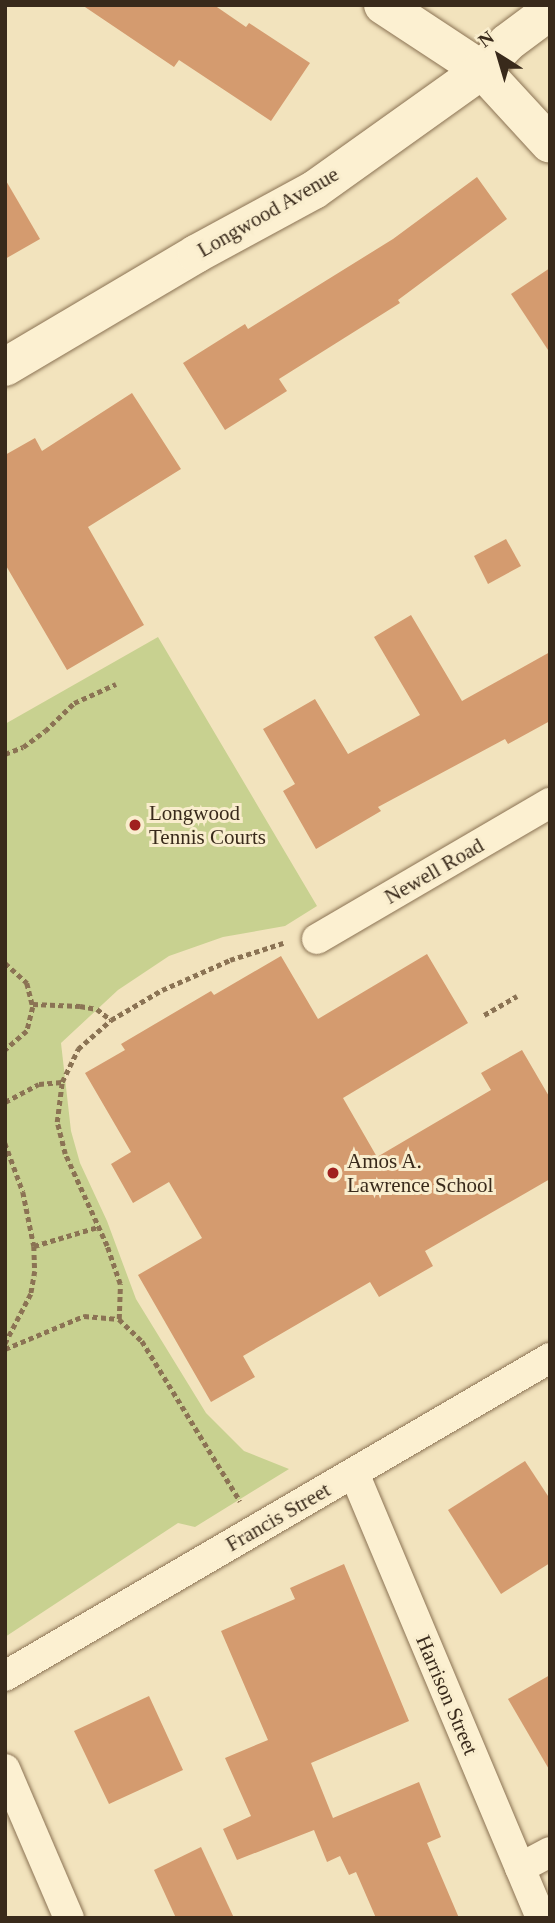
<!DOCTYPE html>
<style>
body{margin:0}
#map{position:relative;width:555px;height:1923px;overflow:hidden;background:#f2e3bd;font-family:Georgia,serif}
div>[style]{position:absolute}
.green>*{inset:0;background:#c8d190}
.building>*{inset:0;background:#d49b6f}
.path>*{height:4.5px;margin-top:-2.25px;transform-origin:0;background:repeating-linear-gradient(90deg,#8b7354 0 5px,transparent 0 8.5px)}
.roads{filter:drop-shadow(0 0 2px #8b7354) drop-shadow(0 0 2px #8b7354)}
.street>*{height:30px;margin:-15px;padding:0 15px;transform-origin:15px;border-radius:15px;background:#fcf0d1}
.secondary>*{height:38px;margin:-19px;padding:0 19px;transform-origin:19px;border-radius:19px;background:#fcf0d1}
.dots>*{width:19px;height:19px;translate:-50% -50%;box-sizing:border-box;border:4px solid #f9edcd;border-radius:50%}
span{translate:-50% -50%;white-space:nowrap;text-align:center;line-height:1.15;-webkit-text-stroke:6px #f9edcd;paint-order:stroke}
.street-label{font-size:21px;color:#392a1b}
.poi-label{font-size:21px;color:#392a1b}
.left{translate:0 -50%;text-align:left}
.frame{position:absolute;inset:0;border:7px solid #392a1b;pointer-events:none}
.north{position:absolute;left:464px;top:21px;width:70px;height:70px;-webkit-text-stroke:5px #f9edcd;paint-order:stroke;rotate:323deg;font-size:19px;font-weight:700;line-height:28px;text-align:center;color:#392a1b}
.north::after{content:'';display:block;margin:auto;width:24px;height:32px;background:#392a1b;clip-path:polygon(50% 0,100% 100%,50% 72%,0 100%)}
</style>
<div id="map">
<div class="green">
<div style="clip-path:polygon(158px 637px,317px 906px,285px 926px,223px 937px,169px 956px,118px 990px,61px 1043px,71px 1131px,80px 1163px,107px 1221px,136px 1299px,206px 1413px,244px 1451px,289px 1469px,195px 1527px,178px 1523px,5px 1637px,5px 724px)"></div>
</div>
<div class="building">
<div style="clip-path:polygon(82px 5px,214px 5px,246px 27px,249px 23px,310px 63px,271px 121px,179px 60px,174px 67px)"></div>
<div style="clip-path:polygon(477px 177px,507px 219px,398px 300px,400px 303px,279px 379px,287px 391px,225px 430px,183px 363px,245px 324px,248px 329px,393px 239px)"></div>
<div style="clip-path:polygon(5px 179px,40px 239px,5px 259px)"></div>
<div style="clip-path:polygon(550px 268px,550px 353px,511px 294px)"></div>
<div style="clip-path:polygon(132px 393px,181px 469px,88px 527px,144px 625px,67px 670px,5px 564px,5px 455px,35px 438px,42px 451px)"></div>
<div style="clip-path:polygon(506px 539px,521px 566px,488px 584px,474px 556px)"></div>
<div style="clip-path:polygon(411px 615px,462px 701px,550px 652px,550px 721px,508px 744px,505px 739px,378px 807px,381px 811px,316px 849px,283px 791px,295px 784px,263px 729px,315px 699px,348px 754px,420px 715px,374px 637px)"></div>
<div style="clip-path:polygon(427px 954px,468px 1023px,343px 1098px,377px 1157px,491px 1090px,481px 1073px,522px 1050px,550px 1098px,550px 1179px,425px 1251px,433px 1266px,379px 1297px,370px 1282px,243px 1356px,255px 1377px,211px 1402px,138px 1275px,202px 1238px,169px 1182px,133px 1203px,111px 1164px,131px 1152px,85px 1073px,125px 1050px,121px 1044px,211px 991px,214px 995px,281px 956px,318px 1019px)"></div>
<div style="clip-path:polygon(525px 1461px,550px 1499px,550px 1563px,501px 1594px,448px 1510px)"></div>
<div style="clip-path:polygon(344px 1564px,409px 1721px,311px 1763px,333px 1818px,419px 1782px,441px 1837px,427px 1843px,459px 1918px,376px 1918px,356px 1872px,349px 1875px,340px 1856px,327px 1862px,314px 1830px,237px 1860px,223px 1829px,251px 1816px,225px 1758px,268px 1740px,221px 1631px,295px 1599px,290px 1588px)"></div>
<div style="clip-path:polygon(550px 1675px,550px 1771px,508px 1699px)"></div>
<div style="clip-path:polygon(149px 1696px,183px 1770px,109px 1804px,74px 1731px)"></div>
<div style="clip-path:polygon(201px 1847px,234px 1918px,176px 1918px,154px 1870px)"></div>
</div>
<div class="path">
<div style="left:5px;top:754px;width:19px;rotate:-21deg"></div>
<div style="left:23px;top:747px;width:27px;rotate:-36deg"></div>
<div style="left:45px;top:731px;width:40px;rotate:-44deg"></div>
<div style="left:74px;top:703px;width:46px;rotate:-24.3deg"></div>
<div style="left:5px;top:963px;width:30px;rotate:42deg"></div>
<div style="left:27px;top:983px;width:25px;rotate:76deg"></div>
<div style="left:33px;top:1007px;width:25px;rotate:104deg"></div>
<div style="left:27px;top:1031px;width:29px;rotate:139deg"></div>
<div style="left:33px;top:1004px;width:47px;rotate:2.4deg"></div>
<div style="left:80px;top:1006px;width:17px;rotate:10deg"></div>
<div style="left:97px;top:1009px;width:18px;rotate:38deg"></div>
<div style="left:484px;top:1015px;width:38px;rotate:-30deg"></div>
<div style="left:5px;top:1102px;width:38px;rotate:-28deg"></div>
<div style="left:39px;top:1084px;width:23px;rotate:-5deg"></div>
<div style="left:5px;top:1143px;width:52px;rotate:69.8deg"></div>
<div style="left:23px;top:1192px;width:55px;rotate:78.5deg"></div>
<div style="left:34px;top:1246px;width:25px;rotate:88deg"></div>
<div style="left:35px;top:1271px;width:23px;rotate:100deg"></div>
<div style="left:31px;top:1294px;width:56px;rotate:117.5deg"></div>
<div style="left:34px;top:1246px;width:67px;rotate:-16.5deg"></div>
<div style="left:119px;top:1319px;width:35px;rotate:-88deg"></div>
<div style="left:120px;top:1284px;width:40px;rotate:-108.9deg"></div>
<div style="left:107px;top:1246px;width:101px;rotate:-114.5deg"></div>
<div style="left:65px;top:1154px;width:33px;rotate:-104deg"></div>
<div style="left:57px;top:1122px;width:40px;rotate:-82.9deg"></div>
<div style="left:62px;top:1082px;width:37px;rotate:-64deg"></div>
<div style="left:78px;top:1049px;width:44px;rotate:-41.3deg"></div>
<div style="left:111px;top:1020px;width:59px;rotate:-30.5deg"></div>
<div style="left:162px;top:990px;width:74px;rotate:-23.8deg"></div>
<div style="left:230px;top:960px;width:56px;rotate:-17.8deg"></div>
<div style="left:5px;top:1349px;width:86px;rotate:-22.7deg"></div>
<div style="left:84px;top:1316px;width:35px;rotate:5deg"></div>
<div style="left:119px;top:1319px;width:32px;rotate:44deg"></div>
<div style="left:142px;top:1341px;width:188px;rotate:58.5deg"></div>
</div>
<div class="roads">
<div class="street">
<div style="left:317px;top:939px;width:270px;rotate:-30.3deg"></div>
<div style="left:354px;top:1473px;width:483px;rotate:67.2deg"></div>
<div style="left:5px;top:1676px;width:631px;rotate:-30.26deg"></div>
<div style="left:5px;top:1769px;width:162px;rotate:66.8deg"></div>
<div style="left:520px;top:1868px;width:34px;rotate:-28deg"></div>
</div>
<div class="secondary">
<div style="left:383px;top:5px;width:118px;rotate:33.3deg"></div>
<div style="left:482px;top:70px;width:100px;rotate:47.4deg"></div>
<div style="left:5px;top:367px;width:222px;rotate:-30.6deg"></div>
<div style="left:196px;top:254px;width:134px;rotate:-28.5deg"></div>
<div style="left:314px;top:190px;width:206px;rotate:-35.5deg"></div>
<div style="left:482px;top:70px;width:37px;rotate:-47deg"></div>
<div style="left:507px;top:43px;width:54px;rotate:-36.7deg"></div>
</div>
</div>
<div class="dots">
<div style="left:135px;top:825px;background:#a0201f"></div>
<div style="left:333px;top:1173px;background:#a0201f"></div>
</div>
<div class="street-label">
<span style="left:268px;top:212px;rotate:-30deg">Longwood Avenue</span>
<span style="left:434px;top:871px;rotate:-30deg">Newell Road</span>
<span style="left:278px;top:1517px;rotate:-30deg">Francis Street</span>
<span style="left:447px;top:1695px;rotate:67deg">Harrison Street</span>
</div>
<div class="poi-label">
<span class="left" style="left:149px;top:825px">Longwood<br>Tennis Courts</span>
<span class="left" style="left:347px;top:1173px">Amos A.<br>Lawrence School</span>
</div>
<div class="frame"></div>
<div class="north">N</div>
</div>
